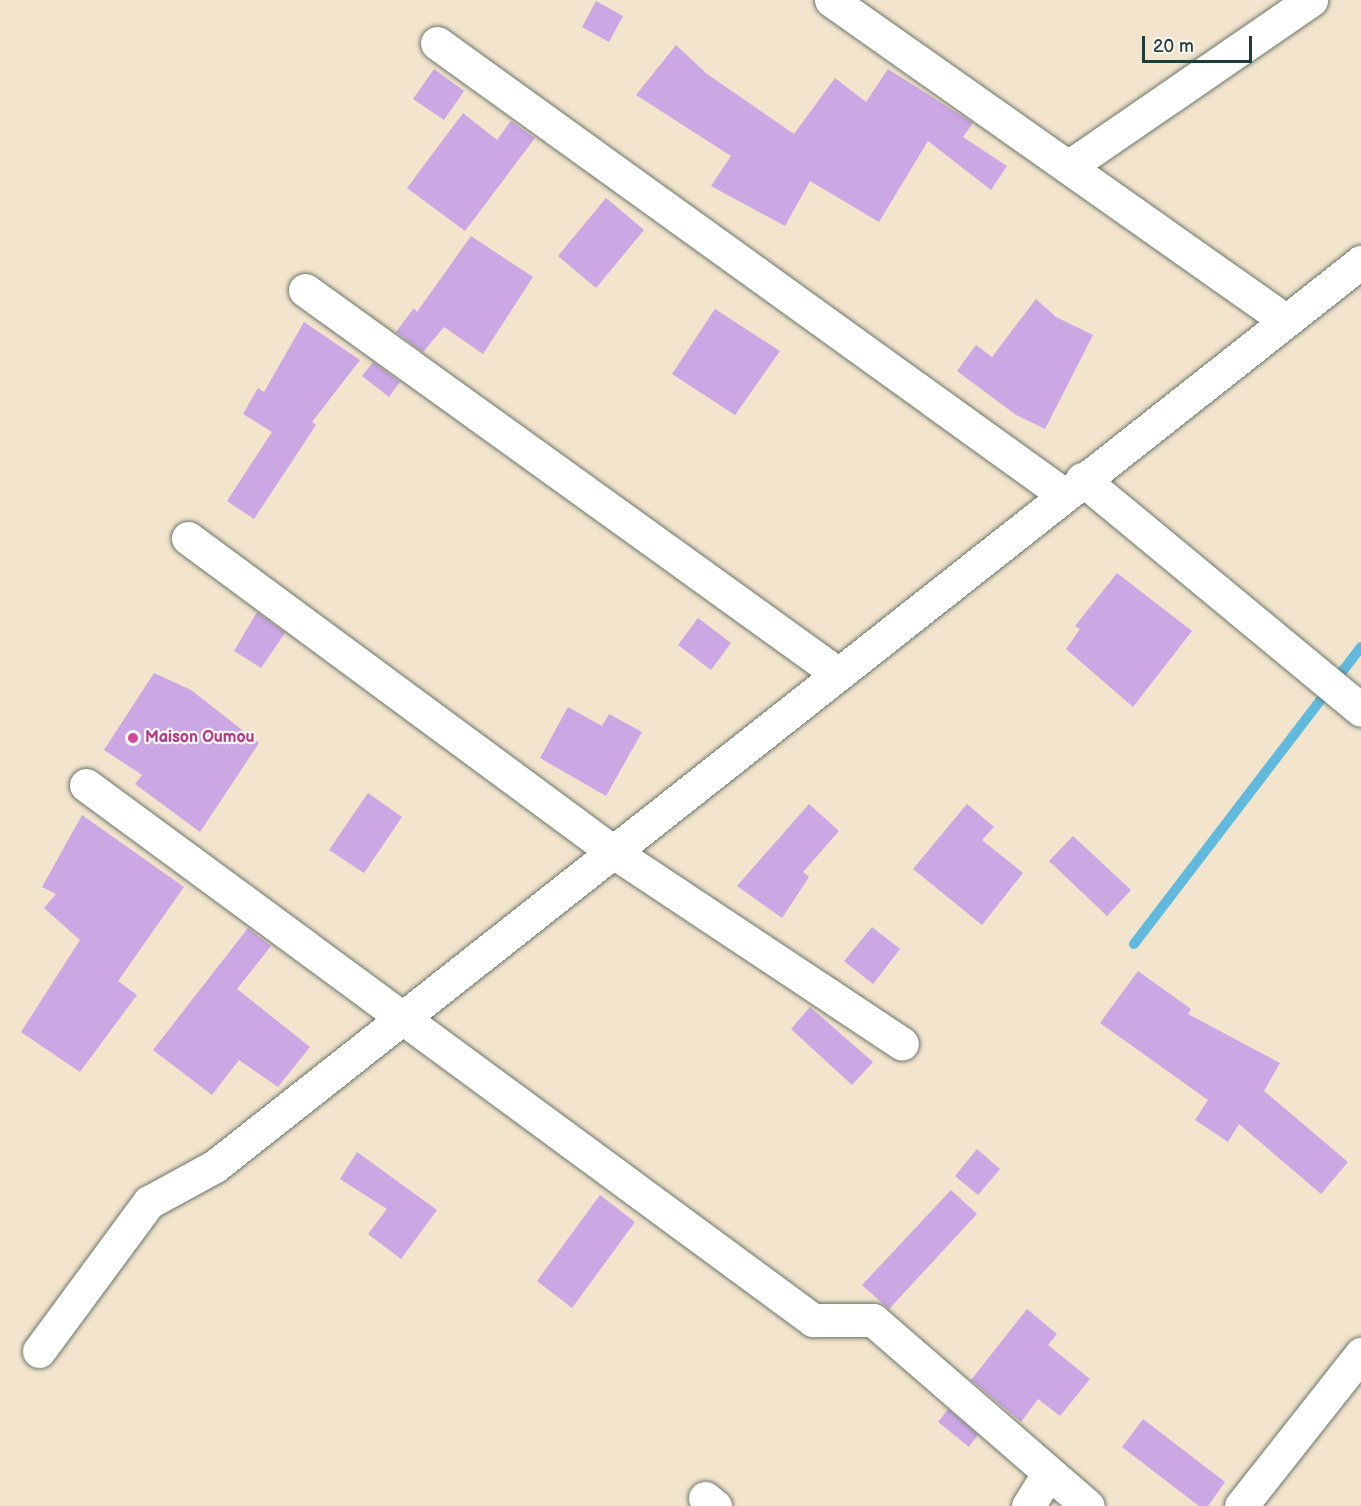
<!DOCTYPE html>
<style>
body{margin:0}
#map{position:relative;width:1361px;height:1506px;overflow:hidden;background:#f3e4cd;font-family:"Balsamiq Sans",sans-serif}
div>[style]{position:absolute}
.stream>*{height:10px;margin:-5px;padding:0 5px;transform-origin:5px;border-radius:5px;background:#62b9de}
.building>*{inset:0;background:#cba7e4}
.roads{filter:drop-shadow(0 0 2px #69776a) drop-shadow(0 0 2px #69776a)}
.street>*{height:33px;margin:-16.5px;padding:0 16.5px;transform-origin:16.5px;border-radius:16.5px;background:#fff}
.dots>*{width:16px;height:16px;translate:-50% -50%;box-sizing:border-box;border:3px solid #f6f6f2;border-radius:50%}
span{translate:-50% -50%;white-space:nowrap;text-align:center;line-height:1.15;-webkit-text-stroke:4.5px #f6f6f2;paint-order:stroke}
.hotel-label{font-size:16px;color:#b23c85;font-weight:700}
.left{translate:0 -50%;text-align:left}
.scale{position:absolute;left:1142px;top:36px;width:110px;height:27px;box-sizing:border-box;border:3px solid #1f3d34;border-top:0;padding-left:8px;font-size:18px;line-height:21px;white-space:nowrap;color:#1f3d34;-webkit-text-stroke:4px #f6f6f2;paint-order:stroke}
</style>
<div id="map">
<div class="stream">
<div style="left:1134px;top:944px;width:374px;rotate:-52.6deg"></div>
</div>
<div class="building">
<div style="clip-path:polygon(596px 1px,623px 16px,609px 42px,582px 27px)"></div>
<div style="clip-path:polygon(676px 45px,707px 74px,794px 134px,835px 78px,866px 102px,888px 69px,973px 123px,963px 137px,1007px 166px,991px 190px,928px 141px,879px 222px,810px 181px,785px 226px,711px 186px,731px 156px,636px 95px)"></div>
<div style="clip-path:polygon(434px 69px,464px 91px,444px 120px,413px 99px)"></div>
<div style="clip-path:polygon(463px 113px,497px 140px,511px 121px,535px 138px,465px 231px,407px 188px)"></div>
<div style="clip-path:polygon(606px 198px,644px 230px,596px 288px,558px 256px)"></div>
<div style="clip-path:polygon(471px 236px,533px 277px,483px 354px,444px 327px,423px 352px,396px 332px,414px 308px,417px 312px)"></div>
<div style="clip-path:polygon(1036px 299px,1056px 317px,1093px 335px,1045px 429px,1016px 415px,957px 371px,976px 345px,992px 357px)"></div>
<div style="clip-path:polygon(715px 309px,780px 351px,735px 415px,672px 374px)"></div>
<div style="clip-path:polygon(304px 322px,360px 360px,312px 422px,316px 425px,254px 519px,227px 501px,272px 432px,243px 414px,258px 388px,264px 392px)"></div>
<div style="clip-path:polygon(373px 362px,400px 382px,389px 397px,362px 376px)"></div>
<div style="clip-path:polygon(1117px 573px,1192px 631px,1133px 707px,1066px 649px,1080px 629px,1075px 626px)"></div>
<div style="clip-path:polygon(257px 612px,285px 633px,261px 668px,234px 651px)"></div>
<div style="clip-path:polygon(698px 618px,731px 643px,711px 670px,678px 645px)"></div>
<div style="clip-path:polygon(154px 673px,191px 690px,259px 743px,200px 832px,135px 784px,142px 775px,104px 750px)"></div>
<div style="clip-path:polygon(568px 707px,602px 726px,609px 714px,642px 732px,606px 796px,540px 758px)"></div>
<div style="clip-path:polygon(368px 793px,402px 817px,364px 873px,329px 850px)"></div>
<div style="clip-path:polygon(809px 804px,839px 831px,803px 872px,809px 877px,782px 918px,737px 886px)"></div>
<div style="clip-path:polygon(967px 804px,994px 827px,982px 840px,1023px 873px,982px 925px,913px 869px)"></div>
<div style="clip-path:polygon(82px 815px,184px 887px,118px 981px,137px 995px,80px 1072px,21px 1032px,80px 940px,44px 908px,56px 894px,42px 887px)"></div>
<div style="clip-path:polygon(1073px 836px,1131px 890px,1107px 916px,1049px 861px)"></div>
<div style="clip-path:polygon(872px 927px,900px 949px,873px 984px,844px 961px)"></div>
<div style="clip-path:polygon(248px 928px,271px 946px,237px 989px,310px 1047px,278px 1087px,239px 1060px,212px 1095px,153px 1050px)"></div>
<div style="clip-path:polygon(1138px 971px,1191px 1009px,1188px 1014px,1280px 1063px,1264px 1091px,1348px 1162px,1321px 1194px,1239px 1124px,1228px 1142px,1195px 1120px,1208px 1100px,1100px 1023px)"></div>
<div style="clip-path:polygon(810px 1007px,873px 1062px,852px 1085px,791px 1029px)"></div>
<div style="clip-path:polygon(977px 1149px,1000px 1169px,978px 1195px,955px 1176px)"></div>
<div style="clip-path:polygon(357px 1152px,437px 1210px,401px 1259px,368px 1234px,387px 1209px,340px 1179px)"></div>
<div style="clip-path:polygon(951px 1190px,977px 1214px,889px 1309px,862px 1285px)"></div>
<div style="clip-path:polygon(600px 1195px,635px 1222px,572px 1308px,537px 1281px)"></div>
<div style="clip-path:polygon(1027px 1309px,1057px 1334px,1048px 1345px,1090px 1379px,1060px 1416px,1038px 1399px,1021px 1422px,971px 1380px)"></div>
<div style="clip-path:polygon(948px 1409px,978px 1435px,969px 1447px,938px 1422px)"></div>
<div style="clip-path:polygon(1143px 1419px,1225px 1482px,1208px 1506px,1199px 1506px,1122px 1447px)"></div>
</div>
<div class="roads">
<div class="street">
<div style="left:831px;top:0;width:555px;rotate:35.18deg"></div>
<div style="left:437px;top:43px;width:772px;rotate:35.77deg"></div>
<div style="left:1068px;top:167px;width:295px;rotate:-34.5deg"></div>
<div style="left:305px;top:290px;width:656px;rotate:35.75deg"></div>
<div style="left:1082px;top:479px;width:362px;rotate:39.6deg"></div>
<div style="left:188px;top:538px;width:527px;rotate:36.44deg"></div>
<div style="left:612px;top:851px;width:348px;rotate:33.6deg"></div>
<div style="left:86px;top:785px;width:903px;rotate:36.35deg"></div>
<div style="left:813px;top:1320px;width:60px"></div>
<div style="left:873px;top:1320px;width:284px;rotate:40.9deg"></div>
<div style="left:39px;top:1351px;width:185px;rotate:-53.6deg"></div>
<div style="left:149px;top:1202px;width:75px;rotate:-28.6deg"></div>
<div style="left:215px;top:1166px;width:1460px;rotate:-38.27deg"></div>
<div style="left:705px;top:1498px;width:13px;rotate:39deg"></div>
<div style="left:1028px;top:1506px;width:39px;rotate:-58deg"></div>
<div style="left:1241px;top:1506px;width:194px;rotate:-51.7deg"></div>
</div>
</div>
<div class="dots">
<div style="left:133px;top:738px;background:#d1479c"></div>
</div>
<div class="hotel-label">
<span class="left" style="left:145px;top:738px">Maison Oumou</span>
</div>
<div class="scale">20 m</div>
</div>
